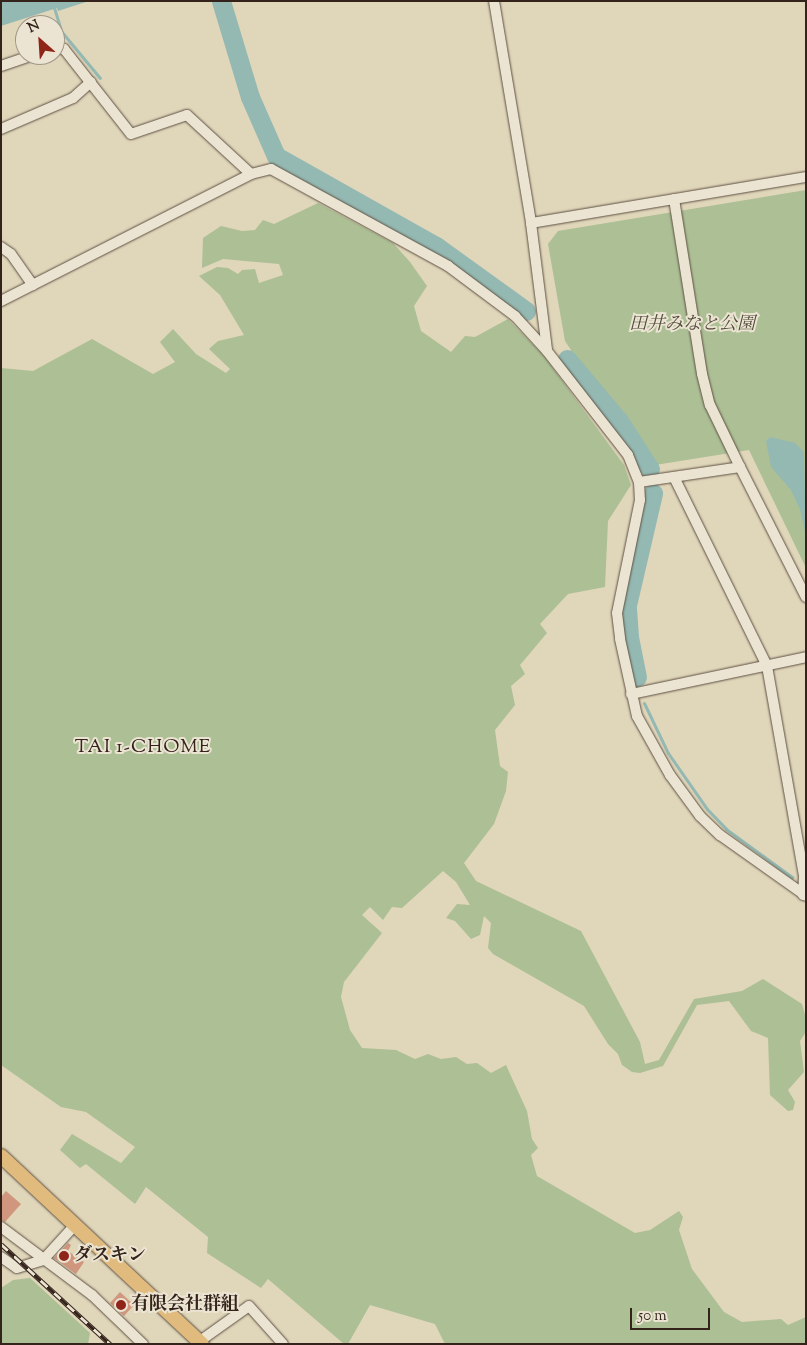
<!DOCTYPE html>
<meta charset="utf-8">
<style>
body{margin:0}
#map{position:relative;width:807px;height:1345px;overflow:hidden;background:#e0d6ba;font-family:"Sorts Mill Goudy","Noto Serif JP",serif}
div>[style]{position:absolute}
.green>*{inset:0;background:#acbf95}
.water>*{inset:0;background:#94b9b2}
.stream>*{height:3px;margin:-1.5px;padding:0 1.5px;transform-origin:1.5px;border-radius:1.5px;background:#94b9b2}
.river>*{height:19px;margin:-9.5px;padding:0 9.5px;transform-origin:9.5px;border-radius:9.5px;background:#94b9b2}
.building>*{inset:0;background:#d0977e}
.roads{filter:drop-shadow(0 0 1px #5e5043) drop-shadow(0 0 1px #5e5043)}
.minor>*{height:10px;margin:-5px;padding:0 5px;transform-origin:5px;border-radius:5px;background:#ebe4d2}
.major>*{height:14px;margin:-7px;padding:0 7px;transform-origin:7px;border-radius:7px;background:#e0bb7d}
.rail>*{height:5px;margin-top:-2.5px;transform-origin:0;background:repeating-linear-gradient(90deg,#ebe4d2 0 9px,#33231b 0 18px);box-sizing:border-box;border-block:1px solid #33231b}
.dots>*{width:14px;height:14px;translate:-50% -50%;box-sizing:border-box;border:2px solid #ebe4d2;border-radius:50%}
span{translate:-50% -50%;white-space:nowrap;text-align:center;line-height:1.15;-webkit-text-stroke:4px #ebe4d2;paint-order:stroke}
.park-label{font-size:18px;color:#514a3a;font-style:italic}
.poi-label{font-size:18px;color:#33231b;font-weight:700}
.left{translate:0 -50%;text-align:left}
.neighbourhood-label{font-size:19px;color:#33231b;letter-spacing:1px}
.frame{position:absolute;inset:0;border:2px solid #33231b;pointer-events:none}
.north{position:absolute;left:15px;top:15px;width:50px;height:50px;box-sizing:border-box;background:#ebe4d2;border:1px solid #a19789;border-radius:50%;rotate:334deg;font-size:14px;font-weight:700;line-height:20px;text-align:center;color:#33231b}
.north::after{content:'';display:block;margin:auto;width:18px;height:22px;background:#8f2418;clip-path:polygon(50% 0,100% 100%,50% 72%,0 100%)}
.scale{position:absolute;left:630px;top:1308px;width:80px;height:22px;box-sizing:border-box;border:2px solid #33231b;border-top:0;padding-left:6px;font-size:15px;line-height:18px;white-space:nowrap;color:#33231b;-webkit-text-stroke:4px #ebe4d2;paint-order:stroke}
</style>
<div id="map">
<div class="green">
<div style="clip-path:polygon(806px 190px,806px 568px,749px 450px,655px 465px,649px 458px,569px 354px,571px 350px,565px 341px,548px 244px,558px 231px)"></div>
<div style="clip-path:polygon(318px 203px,393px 243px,410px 262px,427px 286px,414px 306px,421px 331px,451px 352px,465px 336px,475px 337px,508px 319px,544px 356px,624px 465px,631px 485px,608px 521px,605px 587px,568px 594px,540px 624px,547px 633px,520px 665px,525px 674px,511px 686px,515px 705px,495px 730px,500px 766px,508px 772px,506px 791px,494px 824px,464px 863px,476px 881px,581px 931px,640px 1042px,645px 1064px,659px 1060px,694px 999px,742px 991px,763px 979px,802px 1004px,806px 1018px,806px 1032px,800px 1041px,804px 1072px,788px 1090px,795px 1102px,793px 1110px,788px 1111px,770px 1095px,768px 1038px,751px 1031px,729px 1001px,697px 1005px,663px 1066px,640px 1073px,632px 1072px,622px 1065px,618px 1054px,608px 1044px,584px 1006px,493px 954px,488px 948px,491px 923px,484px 916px,480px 935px,471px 939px,455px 921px,446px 918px,457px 904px,470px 905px,456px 882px,443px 871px,402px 908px,392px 907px,383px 920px,370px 907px,362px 915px,382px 933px,344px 982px,341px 997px,350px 1030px,362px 1048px,396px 1050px,415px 1059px,428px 1054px,441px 1059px,456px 1057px,467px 1064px,477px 1063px,491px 1073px,506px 1065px,527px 1111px,532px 1139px,538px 1148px,531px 1155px,537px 1176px,635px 1233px,650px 1230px,679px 1211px,683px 1217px,679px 1230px,692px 1269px,724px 1312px,742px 1322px,781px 1319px,788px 1325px,806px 1317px,806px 1344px,445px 1344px,435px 1324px,370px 1305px,348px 1344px,344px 1344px,268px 1279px,261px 1288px,207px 1253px,208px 1237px,146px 1187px,135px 1204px,86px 1164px,80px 1168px,60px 1150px,72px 1134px,121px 1163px,135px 1147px,86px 1112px,61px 1107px,1px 1065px,1px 368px,33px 371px,92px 339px,153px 374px,175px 362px,160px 342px,173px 329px,196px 354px,226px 373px,230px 369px,209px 349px,218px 341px,244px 335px,220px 295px,199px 276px,217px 267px,228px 268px,238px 274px,242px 270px,255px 269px,259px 283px,283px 275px,279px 264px,223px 259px,202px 268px,203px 238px,221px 226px,242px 231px,255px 230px,263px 220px,274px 224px)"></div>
<div style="clip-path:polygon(30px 1278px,90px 1333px,88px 1344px,1px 1344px,1px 1288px,13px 1280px)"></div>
</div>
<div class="water">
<div style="clip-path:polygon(1px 1px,89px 1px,58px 11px,57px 8px,1px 26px)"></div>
<div style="clip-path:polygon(770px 437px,795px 443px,804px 452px,806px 536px,800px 509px,791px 490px,771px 467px,766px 441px)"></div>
</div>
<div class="stream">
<div style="left:52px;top:1px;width:31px;rotate:73deg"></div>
<div style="left:61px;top:31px;width:61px;rotate:50.3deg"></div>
<div style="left:644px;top:703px;width:55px;rotate:64.4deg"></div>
<div style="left:668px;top:753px;width:68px;rotate:55.1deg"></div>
<div style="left:707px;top:809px;width:28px;rotate:46deg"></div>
<div style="left:726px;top:829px;width:82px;rotate:36deg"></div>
</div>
<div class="river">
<div style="left:221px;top:1px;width:100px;rotate:73.2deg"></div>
<div style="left:250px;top:97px;width:64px;rotate:66.2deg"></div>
<div style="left:276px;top:156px;width:184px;rotate:29.4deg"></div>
<div style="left:436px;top:246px;width:111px;rotate:35.8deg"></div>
<div style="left:567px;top:359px;width:81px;rotate:50deg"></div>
<div style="left:619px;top:421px;width:57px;rotate:57.1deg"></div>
<div style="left:637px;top:677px;width:41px;rotate:-101.3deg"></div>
<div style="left:629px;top:637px;width:32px;rotate:-94deg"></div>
<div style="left:627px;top:605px;width:115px;rotate:-76.9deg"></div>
</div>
<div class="building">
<div style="clip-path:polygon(6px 1191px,21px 1204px,5px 1222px,1px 1220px,1px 1197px)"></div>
<div style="clip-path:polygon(68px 1243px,71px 1245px,68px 1251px,84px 1262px,76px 1274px,54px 1258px)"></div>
<div style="clip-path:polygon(120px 1292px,134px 1305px,124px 1316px,110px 1303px)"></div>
</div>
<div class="roads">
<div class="minor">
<div style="left:494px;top:1px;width:225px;rotate:80.5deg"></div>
<div style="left:531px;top:223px;width:128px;rotate:82.8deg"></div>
<div style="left:55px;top:48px;width:9px;rotate:6deg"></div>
<div style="left:64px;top:49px;width:108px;rotate:51.8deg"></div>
<div style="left:131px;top:134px;width:59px;rotate:-18.7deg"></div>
<div style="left:187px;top:115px;width:87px;rotate:42.7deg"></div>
<div style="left:1px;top:66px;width:34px;rotate:-19deg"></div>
<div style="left:1px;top:129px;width:78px;rotate:-23.3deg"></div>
<div style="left:73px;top:98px;width:24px;rotate:-42deg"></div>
<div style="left:674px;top:199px;width:177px;rotate:80.9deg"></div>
<div style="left:702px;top:374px;width:32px;rotate:76deg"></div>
<div style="left:710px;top:405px;width:69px;rotate:64.2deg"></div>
<div style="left:531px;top:223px;width:279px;rotate:-9.5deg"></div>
<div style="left:1px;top:247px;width:12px;rotate:35deg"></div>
<div style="left:11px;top:254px;width:38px;rotate:55deg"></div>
<div style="left:1px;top:301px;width:280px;rotate:-26.9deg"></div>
<div style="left:251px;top:174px;width:21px;rotate:-14deg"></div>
<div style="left:271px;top:169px;width:202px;rotate:28.7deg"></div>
<div style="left:448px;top:266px;width:84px;rotate:36.7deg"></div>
<div style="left:515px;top:316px;width:47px;rotate:47.6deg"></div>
<div style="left:547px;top:351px;width:132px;rotate:52.1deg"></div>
<div style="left:628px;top:455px;width:29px;rotate:68deg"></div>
<div style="left:639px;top:482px;width:18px;rotate:87deg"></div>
<div style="left:640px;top:500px;width:115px;rotate:101.5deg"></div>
<div style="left:617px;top:613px;width:26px;rotate:83deg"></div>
<div style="left:620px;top:639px;width:79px;rotate:77.6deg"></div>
<div style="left:637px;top:716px;width:68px;rotate:60.8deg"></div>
<div style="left:670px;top:775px;width:51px;rotate:53.8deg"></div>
<div style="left:700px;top:816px;width:28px;rotate:44deg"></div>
<div style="left:720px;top:835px;width:105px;rotate:35.3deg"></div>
<div style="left:674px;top:477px;width:211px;rotate:63.8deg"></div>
<div style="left:767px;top:666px;width:213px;rotate:80deg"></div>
<div style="left:804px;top:876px;width:19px;rotate:93deg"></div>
<div style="left:639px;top:482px;width:102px;rotate:-8.4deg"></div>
<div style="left:740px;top:467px;width:146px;rotate:63.1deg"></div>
<div style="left:631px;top:694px;width:179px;rotate:-11.9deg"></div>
<div style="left:1px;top:1227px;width:114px;rotate:36.8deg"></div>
<div style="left:92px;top:1295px;width:71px;rotate:43.9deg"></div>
<div style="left:1px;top:1257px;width:19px;rotate:35deg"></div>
<div style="left:17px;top:1268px;width:27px;rotate:-17deg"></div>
<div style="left:43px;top:1260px;width:47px;rotate:-47.6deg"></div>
<div style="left:200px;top:1341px;width:60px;rotate:-35.5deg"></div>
<div style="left:249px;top:1306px;width:51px;rotate:48.2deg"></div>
</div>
<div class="major">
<div style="left:1px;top:1156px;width:275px;rotate:43.1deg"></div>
</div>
</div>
<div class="rail">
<div style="left:1px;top:1244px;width:148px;rotate:42.5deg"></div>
</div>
<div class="dots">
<div style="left:64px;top:1256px;background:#8f2418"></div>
<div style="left:121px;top:1305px;background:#8f2418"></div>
</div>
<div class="park-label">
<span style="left:692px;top:325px">田井みなと公園</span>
</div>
<div class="poi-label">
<span class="left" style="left:74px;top:1256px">ダスキン</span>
<span class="left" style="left:131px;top:1305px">有限会社群組</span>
</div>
<div class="neighbourhood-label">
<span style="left:143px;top:748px">TAI 1-CHOME</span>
</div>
<div class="frame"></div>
<div class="north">N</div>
<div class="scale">50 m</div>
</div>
